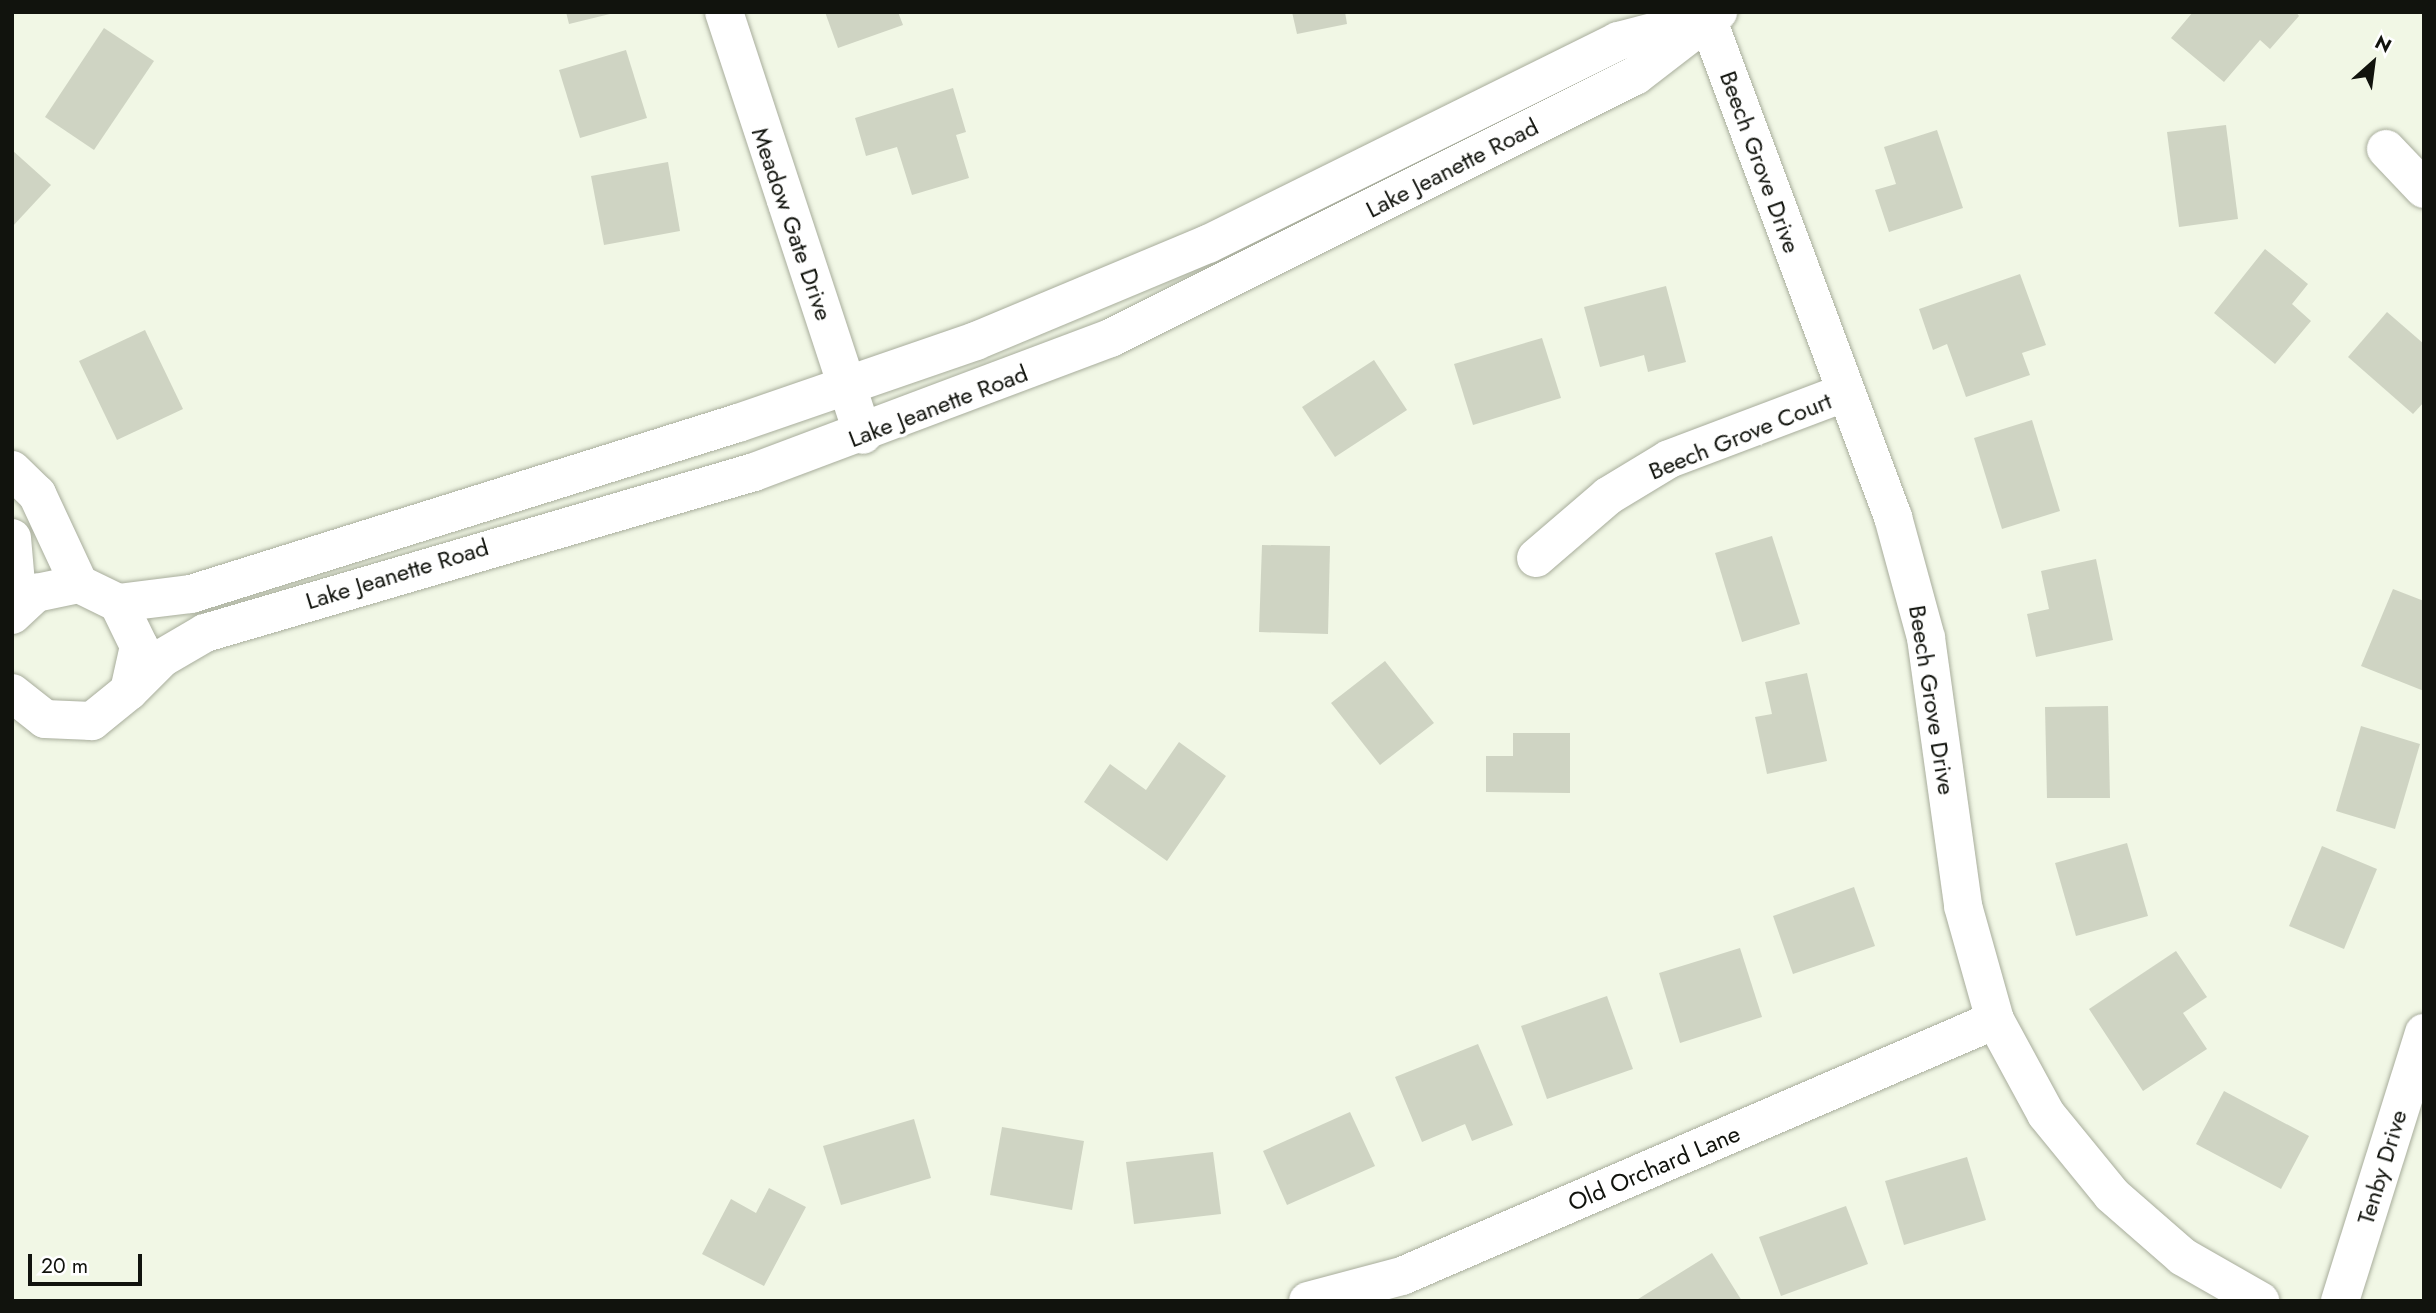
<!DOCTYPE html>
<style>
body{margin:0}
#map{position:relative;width:2436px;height:1313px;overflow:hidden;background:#f1f7e5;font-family:Jost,sans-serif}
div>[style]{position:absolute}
.building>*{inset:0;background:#cfd4c3}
.roads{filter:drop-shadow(0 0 2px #a8ad9c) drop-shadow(0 0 2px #a8ad9c)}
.street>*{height:38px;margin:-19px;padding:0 19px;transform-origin:19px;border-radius:19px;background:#fff}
.secondary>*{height:38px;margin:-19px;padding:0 19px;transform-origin:19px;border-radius:19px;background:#fff}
span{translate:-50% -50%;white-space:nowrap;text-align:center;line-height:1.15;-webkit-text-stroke:7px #fff;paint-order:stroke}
.street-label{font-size:24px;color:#11130d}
.frame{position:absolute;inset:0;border:14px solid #11130d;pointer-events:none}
.north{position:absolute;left:2338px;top:28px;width:70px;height:70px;-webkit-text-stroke:5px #fff;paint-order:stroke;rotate:28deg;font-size:19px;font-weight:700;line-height:28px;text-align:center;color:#11130d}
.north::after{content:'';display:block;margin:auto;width:24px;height:32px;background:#11130d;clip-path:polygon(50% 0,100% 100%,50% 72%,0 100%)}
.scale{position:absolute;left:28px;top:1254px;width:114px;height:32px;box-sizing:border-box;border:4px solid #11130d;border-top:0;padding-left:9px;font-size:21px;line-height:24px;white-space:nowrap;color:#11130d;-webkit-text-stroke:5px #fff;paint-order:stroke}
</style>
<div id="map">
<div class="building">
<div style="clip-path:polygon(566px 12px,614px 12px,614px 13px,569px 24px)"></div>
<div style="clip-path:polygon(825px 12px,898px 12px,903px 25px,838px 48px)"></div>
<div style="clip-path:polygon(1292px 12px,1345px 12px,1347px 24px,1297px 34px)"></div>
<div style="clip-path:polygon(2193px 12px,2296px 12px,2299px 16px,2270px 49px,2260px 40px,2224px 82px,2171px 38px)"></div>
<div style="clip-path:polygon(104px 28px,154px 61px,94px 150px,45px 117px)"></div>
<div style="clip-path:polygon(626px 50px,647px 118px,580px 138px,559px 70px)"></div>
<div style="clip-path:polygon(953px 88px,966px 132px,956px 135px,969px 178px,912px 195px,897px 147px,866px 156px,855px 118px)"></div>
<div style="clip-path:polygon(2226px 125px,2238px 219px,2179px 227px,2167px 132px)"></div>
<div style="clip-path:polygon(1937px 130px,1963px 208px,1889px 232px,1875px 190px,1896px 184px,1884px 147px)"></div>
<div style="clip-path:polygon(12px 150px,51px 185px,12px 227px)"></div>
<div style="clip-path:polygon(668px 162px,680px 231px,604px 245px,591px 176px)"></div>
<div style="clip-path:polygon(2265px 249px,2308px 284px,2292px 304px,2311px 321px,2275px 364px,2214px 313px)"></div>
<div style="clip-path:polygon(2020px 274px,2046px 345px,2022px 353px,2030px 375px,1966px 397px,1947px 344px,1933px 350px,1919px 309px)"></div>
<div style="clip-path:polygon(1666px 286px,1686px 362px,1648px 372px,1644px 355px,1600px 367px,1584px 307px)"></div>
<div style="clip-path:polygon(2387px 312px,2424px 344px,2424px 402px,2413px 414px,2348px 357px)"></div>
<div style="clip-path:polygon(145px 330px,183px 409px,117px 440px,79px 361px)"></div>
<div style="clip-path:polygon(1542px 338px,1561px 398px,1473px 425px,1454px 364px)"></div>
<div style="clip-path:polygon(1374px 360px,1407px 410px,1335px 457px,1302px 407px)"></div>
<div style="clip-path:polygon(2032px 420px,2060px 511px,2002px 529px,1974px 438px)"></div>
<div style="clip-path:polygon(1772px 536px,1800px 624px,1742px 642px,1715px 553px)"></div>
<div style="clip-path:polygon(1262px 545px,1330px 546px,1328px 634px,1259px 632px)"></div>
<div style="clip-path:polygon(2096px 559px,2113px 640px,2036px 657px,2027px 614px,2049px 609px,2041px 571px)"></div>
<div style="clip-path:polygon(2393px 589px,2424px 601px,2424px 691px,2361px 666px)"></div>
<div style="clip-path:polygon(1385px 661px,1434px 723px,1380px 765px,1331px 703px)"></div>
<div style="clip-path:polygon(1807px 673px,1827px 761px,1767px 774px,1755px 717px,1772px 714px,1765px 682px)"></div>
<div style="clip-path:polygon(2108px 706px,2110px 798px,2047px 798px,2045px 707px)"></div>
<div style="clip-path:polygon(2361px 726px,2420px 744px,2395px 829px,2336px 811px)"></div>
<div style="clip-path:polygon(1513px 733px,1570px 733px,1570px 793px,1486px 792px,1486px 756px,1513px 756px)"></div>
<div style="clip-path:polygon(1179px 742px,1226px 776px,1167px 861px,1084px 802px,1110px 764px,1146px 790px)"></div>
<div style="clip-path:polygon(2127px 843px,2148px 916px,2076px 936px,2055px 863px)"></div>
<div style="clip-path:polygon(2322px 846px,2377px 869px,2344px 949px,2289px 926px)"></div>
<div style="clip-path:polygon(1854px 887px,1875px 946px,1793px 974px,1773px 916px)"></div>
<div style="clip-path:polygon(1740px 948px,1762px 1017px,1680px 1043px,1659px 973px)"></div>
<div style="clip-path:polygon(2176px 951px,2207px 997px,2183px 1013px,2207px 1049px,2143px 1091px,2089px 1009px)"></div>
<div style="clip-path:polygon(1607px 996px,1633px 1069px,1547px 1099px,1521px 1026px)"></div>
<div style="clip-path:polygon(1478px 1044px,1513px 1125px,1472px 1141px,1465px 1124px,1422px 1142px,1395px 1077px)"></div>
<div style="clip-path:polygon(2224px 1091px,2309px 1136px,2281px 1189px,2196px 1144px)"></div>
<div style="clip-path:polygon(1350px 1112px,1375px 1166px,1287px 1205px,1263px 1151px)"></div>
<div style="clip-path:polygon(914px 1119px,931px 1178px,841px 1205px,823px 1146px)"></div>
<div style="clip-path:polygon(1002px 1127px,1084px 1141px,1072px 1210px,990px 1195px)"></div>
<div style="clip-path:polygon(1213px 1152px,1221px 1214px,1134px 1224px,1126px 1162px)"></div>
<div style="clip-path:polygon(1967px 1157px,1986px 1220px,1904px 1245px,1885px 1181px)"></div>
<div style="clip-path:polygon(769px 1188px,806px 1207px,764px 1286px,702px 1254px,731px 1199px,756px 1213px)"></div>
<div style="clip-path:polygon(1846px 1206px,1868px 1264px,1781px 1296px,1759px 1237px)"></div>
<div style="clip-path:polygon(1712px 1253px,1742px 1301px,1635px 1301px)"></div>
</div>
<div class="roads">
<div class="street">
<div style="left:724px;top:12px;width:445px;rotate:71.8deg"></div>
<div style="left:1707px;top:18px;width:533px;rotate:69.56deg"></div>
<div style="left:1893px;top:517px;width:125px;rotate:74.7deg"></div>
<div style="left:1926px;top:638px;width:271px;rotate:82.1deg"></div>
<div style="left:1963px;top:906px;width:118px;rotate:74.3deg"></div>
<div style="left:1995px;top:1020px;width:107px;rotate:61.5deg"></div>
<div style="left:2046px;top:1114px;width:104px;rotate:50.8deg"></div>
<div style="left:2112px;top:1195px;width:94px;rotate:41.1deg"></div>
<div style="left:2183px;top:1257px;width:89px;rotate:29.7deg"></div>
<div style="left:2386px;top:149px;width:55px;rotate:46.5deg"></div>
<div style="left:12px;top:470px;width:35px;rotate:44deg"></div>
<div style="left:37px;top:494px;width:99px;rotate:65deg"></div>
<div style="left:12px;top:538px;width:69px;rotate:85deg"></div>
<div style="left:1536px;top:558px;width:95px;rotate:-40.7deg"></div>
<div style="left:1608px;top:496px;width:71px;rotate:-31.2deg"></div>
<div style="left:1669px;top:459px;width:189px;rotate:-20.7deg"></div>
<div style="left:1308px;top:1301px;width:97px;rotate:-14.9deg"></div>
<div style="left:1402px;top:1276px;width:646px;rotate:-23.35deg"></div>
<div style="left:2340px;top:1301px;width:281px;rotate:-72.6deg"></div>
</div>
<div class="secondary">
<div style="left:118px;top:603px;width:74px;rotate:-7deg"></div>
<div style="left:191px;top:594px;width:573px;rotate:-17.36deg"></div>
<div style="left:738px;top:423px;width:252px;rotate:-19deg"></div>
<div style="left:976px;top:341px;width:251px;rotate:-22.7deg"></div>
<div style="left:1208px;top:244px;width:458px;rotate:-26.3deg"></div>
<div style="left:1618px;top:41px;width:80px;rotate:-14.6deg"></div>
<div style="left:12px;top:615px;width:33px;rotate:-43deg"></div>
<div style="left:36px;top:593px;width:44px;rotate:-11.8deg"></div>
<div style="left:79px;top:584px;width:43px;rotate:26deg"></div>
<div style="left:118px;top:603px;width:48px;rotate:64deg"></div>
<div style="left:139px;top:646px;width:46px;rotate:102.5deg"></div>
<div style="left:129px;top:691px;width:48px;rotate:141deg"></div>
<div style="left:92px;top:721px;width:47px;rotate:-177.6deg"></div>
<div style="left:45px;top:719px;width:42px;rotate:-141.8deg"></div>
<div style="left:129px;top:691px;width:47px;rotate:-45deg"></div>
<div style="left:162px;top:658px;width:50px;rotate:-30.2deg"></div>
<div style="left:205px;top:633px;width:572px;rotate:-16.34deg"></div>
<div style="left:754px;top:472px;width:381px;rotate:-20.6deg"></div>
<div style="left:1111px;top:338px;width:586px;rotate:-26.57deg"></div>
<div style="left:1635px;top:76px;width:105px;rotate:-37.6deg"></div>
</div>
</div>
<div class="street-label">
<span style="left:1760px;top:162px;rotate:70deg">Beech Grove Drive</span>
<span style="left:1452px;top:168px;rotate:-27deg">Lake Jeanette Road</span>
<span style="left:792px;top:224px;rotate:71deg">Meadow Gate Drive</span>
<span style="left:938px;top:406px;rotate:-21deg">Lake Jeanette Road</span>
<span style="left:1740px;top:436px;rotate:-22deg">Beech Grove Court</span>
<span style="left:397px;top:574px;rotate:-17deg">Lake Jeanette Road</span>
<span style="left:1932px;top:700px;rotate:81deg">Beech Grove Drive</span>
<span style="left:2382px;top:1167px;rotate:-73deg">Tenby Drive</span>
<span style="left:1654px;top:1168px;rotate:-23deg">Old Orchard Lane</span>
</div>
<div class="frame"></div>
<div class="north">N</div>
<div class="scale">20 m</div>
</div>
